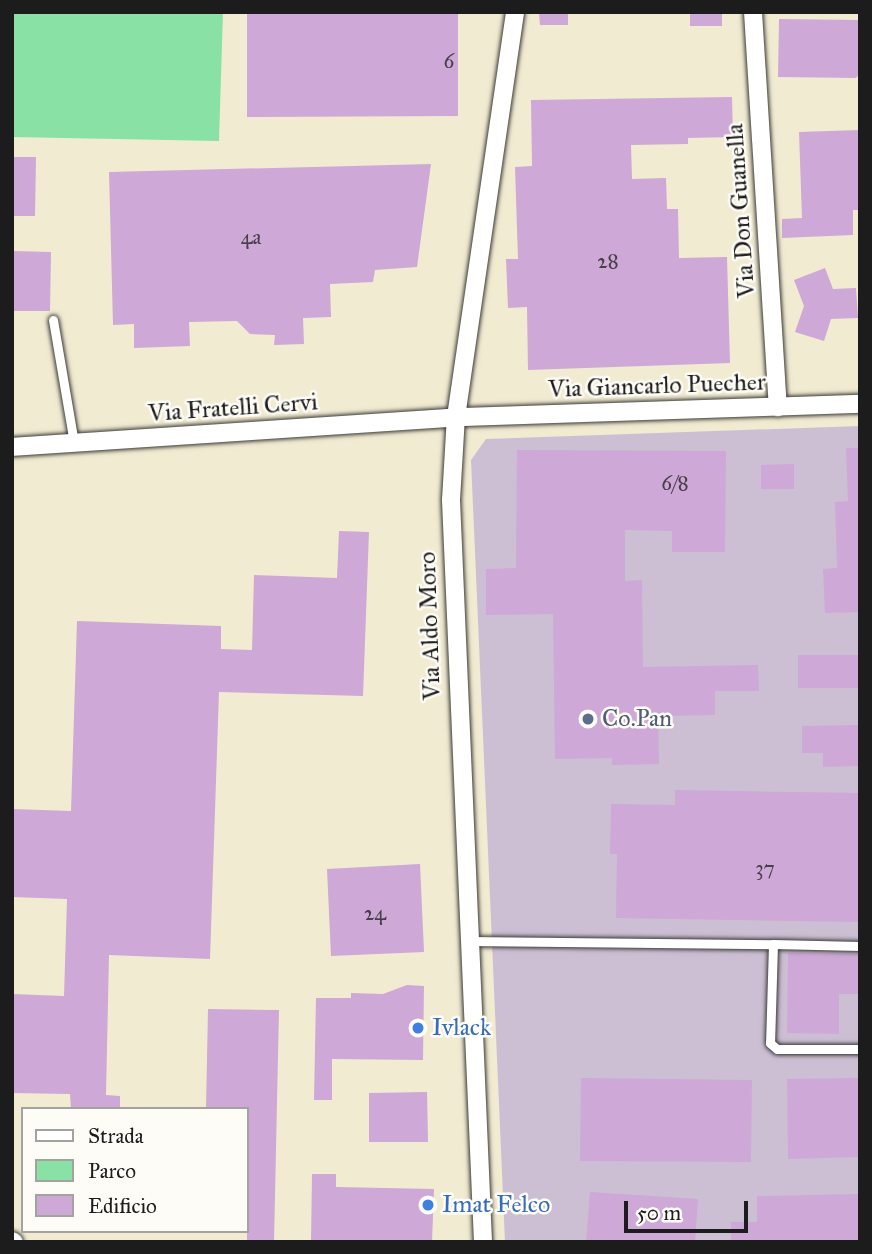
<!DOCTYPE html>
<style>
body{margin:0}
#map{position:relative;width:872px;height:1254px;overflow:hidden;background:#f1ebd2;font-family:"IM FELL Great Primer",serif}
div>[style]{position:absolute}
.industrial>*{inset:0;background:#ccbfd4}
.green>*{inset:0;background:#8ae1a5}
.building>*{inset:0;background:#cea8d6}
.roads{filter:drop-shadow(0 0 2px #3c3b37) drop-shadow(0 0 2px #3c3b37)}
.lane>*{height:9px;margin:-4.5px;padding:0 4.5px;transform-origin:4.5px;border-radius:4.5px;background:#fff}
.street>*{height:18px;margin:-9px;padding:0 9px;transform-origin:9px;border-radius:9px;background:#fff}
.dots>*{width:19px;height:19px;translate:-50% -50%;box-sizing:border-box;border:4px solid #fdfcf7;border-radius:50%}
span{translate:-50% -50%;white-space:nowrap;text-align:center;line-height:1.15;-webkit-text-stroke:5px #fdfcf7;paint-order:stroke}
.number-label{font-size:21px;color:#483f4a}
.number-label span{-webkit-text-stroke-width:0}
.street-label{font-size:24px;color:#1c1c1c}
.service-label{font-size:24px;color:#4e5e75}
.left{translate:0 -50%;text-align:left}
.shop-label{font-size:24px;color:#366cbe}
.frame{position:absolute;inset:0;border:14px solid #1c1c1c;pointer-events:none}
.legend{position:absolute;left:21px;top:1107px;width:228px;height:126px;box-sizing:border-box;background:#fdfcf7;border:2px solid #a3a29f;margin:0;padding:9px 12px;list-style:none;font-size:21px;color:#1c1c1c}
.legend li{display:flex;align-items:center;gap:14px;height:35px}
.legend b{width:35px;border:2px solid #a3a29f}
.scale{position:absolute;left:624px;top:1201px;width:124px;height:32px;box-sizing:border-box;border:4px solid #1c1c1c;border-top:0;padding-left:9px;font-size:21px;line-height:24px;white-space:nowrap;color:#1c1c1c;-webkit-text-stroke:5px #fdfcf7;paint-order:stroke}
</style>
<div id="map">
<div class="industrial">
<div style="clip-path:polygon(860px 426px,860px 1242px,505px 1242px,471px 460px,486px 439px)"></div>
</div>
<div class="green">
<div style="clip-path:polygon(12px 12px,223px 12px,219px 141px,12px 137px)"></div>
</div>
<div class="building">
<div style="clip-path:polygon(247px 12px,458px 12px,458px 116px,247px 117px)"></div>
<div style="clip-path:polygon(539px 12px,568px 12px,568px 25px,540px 25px)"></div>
<div style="clip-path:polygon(690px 12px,722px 12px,722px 26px,690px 26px)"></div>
<div style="clip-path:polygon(779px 19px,860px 20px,860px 73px,856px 78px,778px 77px)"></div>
<div style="clip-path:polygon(732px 97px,733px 137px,688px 138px,688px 144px,631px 145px,632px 179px,666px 178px,667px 209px,678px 209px,679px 258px,727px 257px,730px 363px,528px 370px,527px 307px,508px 308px,506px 259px,518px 259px,515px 167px,532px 166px,531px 100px)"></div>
<div style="clip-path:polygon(860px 130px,860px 210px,853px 210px,853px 235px,782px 238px,782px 219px,802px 218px,799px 132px)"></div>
<div style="clip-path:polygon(12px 157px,36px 157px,35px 216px,12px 216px)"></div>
<div style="clip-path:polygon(431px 164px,417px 267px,375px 270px,373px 282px,330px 284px,331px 317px,303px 318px,304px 344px,274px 345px,275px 335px,250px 334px,237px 321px,189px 322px,190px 346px,134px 348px,134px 324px,113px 325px,109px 172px)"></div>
<div style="clip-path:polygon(12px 251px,51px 252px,50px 311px,12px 311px)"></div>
<div style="clip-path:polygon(825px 268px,833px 289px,856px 288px,858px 318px,831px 319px,824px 341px,795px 332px,804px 306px,794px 280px)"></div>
<div style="clip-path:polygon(846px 448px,860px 448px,860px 612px,825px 613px,823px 569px,837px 568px,835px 502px,848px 501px)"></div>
<div style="clip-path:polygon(517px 450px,726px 451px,725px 552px,672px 552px,672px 531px,625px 530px,625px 581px,642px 580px,643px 667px,758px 665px,759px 691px,715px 691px,715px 715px,658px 716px,659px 764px,612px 765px,612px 758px,555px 759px,553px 614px,486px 615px,486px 569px,516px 568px)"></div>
<div style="clip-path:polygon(794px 464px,794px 489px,761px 489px,761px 465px)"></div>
<div style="clip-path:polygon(339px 531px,369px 532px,363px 696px,219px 692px,210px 959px,109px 955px,106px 1095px,120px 1096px,120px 1109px,71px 1109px,70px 1094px,12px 1093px,12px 994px,64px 996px,67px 899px,12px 897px,12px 809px,71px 811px,77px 621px,221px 626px,221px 649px,252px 650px,254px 575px,337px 578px)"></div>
<div style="clip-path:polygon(798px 655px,860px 655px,860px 688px,798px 688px)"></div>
<div style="clip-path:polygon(860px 725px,860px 766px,823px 767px,823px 753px,802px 753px,802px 726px)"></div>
<div style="clip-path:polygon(675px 790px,860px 793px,860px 922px,616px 918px,617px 854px,610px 854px,611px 804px,675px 805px)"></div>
<div style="clip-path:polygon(420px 864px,424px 952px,331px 956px,327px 869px)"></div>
<div style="clip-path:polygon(788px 953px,860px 954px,860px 994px,839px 994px,839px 1034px,787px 1033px)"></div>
<div style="clip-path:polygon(407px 985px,424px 986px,423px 1060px,332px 1059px,332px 1100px,314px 1100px,316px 998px,351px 998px,351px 993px,383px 994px)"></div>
<div style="clip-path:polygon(208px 1009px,279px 1010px,274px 1242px,247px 1242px,247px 1109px,206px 1109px)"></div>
<div style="clip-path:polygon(581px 1078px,752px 1080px,751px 1162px,580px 1161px)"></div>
<div style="clip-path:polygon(860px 1078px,860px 1157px,788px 1159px,787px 1079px)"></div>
<div style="clip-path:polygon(427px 1092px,428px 1142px,369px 1142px,369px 1093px)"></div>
<div style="clip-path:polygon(312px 1174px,336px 1174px,336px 1187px,434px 1189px,432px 1242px,311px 1242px)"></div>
<div style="clip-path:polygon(590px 1192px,698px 1199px,695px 1242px,586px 1242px)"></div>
<div style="clip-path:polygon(860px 1194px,860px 1242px,731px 1242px,731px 1222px,757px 1222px,757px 1196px)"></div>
</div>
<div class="roads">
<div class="lane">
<div style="left:53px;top:320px;width:125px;rotate:80.3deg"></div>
<div style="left:467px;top:941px;width:306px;rotate:0.6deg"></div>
<div style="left:860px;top:946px;width:87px;rotate:-178.7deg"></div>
<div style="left:773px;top:944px;width:99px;rotate:91.7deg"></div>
<div style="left:770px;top:1043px;width:9px;rotate:41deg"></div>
<div style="left:777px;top:1049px;width:83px"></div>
</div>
<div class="street">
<div style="left:753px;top:12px;width:396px;rotate:86.4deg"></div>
<div style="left:12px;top:447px;width:454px;rotate:-3.8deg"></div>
<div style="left:465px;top:417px;width:395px;rotate:-1.9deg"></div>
<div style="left:12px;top:1241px;width:2px;rotate:27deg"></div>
<div style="left:483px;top:1242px;width:743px;rotate:-92.47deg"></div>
<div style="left:451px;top:500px;width:83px;rotate:-86.6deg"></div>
<div style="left:456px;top:417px;width:409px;rotate:-81.7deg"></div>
</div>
</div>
<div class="dots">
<div style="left:588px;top:719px;background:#5c6f8a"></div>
<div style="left:418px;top:1028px;background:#3f7fe0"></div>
<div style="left:428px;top:1205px;background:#3f7fe0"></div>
</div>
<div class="number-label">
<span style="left:449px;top:61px">6</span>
<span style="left:251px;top:237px">4a</span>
<span style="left:608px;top:261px">28</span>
<span style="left:675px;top:483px">6/8</span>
<span style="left:765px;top:868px">37</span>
<span style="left:375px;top:913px">24</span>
</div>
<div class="street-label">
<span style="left:741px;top:211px;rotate:-94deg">Via Don Guanella</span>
<span style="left:657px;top:386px;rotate:-2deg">Via Giancarlo Puecher</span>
<span style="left:233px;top:408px;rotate:-4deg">Via Fratelli Cervi</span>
<span style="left:430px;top:626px;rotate:-92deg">Via Aldo Moro</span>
</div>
<div class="service-label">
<span class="left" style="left:602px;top:719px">Co.Pan</span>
</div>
<div class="shop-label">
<span class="left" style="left:432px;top:1028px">Ivlack</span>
<span class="left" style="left:442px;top:1205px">Imat Felco</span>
</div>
<div class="frame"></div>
<ul class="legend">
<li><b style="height:9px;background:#fff"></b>Strada</li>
<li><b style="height:19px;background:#8ae1a5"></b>Parco</li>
<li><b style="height:19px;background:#cea8d6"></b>Edificio</li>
</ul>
<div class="scale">50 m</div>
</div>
